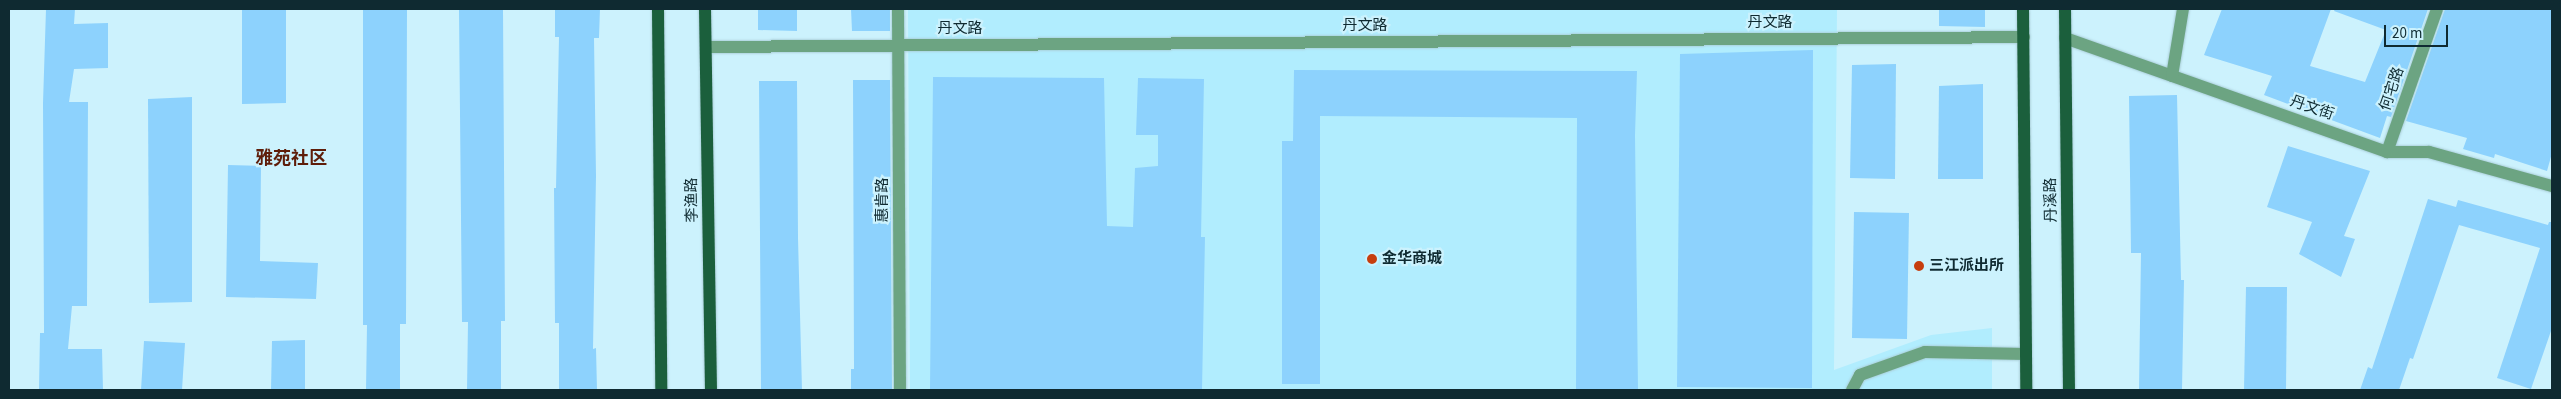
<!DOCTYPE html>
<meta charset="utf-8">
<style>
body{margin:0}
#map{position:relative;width:2561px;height:399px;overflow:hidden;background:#ccf2fd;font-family:"Source Sans 3","Noto Sans SC",sans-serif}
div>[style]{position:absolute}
.built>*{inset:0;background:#b1edfe}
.building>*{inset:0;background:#8dd2fd}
.roads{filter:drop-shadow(0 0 1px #aaced8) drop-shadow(0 0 1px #aaced8)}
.minor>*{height:12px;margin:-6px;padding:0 6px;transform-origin:6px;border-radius:6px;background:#6ca482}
.major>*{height:12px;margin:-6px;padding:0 6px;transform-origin:6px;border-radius:6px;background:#1b5f3c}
.dots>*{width:14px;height:14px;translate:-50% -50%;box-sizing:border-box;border:2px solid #ccf2fd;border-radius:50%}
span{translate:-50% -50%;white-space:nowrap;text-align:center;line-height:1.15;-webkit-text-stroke:4.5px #ccf2fd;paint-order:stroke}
.street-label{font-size:15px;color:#0f2a31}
.poi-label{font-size:15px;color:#0f2a31;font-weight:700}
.left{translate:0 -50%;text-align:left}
.quarter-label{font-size:18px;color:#5e1d09;font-weight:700}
.frame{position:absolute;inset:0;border:10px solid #0f2a31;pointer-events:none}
.scale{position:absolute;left:2384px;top:25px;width:64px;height:22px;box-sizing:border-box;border:2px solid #0f2a31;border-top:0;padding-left:6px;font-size:15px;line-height:18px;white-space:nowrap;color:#0f2a31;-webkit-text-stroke:4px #ccf2fd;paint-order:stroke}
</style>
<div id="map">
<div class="built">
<div style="clip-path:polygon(908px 9px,1837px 9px,1834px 370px,1931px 335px,1992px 328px,1992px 390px,910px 390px)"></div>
</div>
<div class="building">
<div style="clip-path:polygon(46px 9px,75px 9px,74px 24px,108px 23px,108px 68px,74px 69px,69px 102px,88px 102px,87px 306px,72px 306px,68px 349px,102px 349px,103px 390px,39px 390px,40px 333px,44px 333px,43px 103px)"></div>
<div style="clip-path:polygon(242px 9px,286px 9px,286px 103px,242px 104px)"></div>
<div style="clip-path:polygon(363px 9px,407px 9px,406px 324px,400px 324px,400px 390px,366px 390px,367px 325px,363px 325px)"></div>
<div style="clip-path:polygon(459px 9px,503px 9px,505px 321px,501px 321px,501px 390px,467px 390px,468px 322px,462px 322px)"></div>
<div style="clip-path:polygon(555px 9px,600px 9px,599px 38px,594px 38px,596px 176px,593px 349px,596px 348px,597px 390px,559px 390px,559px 323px,555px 323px,554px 188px,556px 188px,559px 37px,555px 37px)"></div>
<div style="clip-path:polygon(758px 9px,797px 9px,797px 31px,758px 30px)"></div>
<div style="clip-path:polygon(851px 9px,890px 9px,890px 31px,852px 31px)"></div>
<div style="clip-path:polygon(1939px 9px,1985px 9px,1985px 27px,1939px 26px)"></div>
<div style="clip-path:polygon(2222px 9px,2331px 9px,2310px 66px,2365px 82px,2386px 30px,2334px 11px,2335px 9px,2428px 9px,2391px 117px,2387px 116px,2380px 138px,2264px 95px,2272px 76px,2204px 55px)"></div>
<div style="clip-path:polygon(2445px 9px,2552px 9px,2552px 153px,2547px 171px,2495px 154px,2494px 158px,2463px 149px,2467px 138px,2406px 121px)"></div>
<div style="clip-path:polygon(1813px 50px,1812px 388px,1677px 387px,1680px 54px)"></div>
<div style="clip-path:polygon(1896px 64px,1895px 179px,1850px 178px,1852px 65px)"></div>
<div style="clip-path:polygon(1294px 70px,1637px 71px,1635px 135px,1638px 390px,1576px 390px,1577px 118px,1320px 116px,1320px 384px,1282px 384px,1282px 141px,1293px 141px)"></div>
<div style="clip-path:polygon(933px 77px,1104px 78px,1107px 226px,1133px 227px,1135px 168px,1158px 166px,1158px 135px,1136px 135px,1138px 78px,1204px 79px,1201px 237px,1205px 237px,1202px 390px,930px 390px)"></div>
<div style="clip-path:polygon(853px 80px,890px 80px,892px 390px,851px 390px,851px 369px,854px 369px)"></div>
<div style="clip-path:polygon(759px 81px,797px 81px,798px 238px,802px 390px,761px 390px)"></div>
<div style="clip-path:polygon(1983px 84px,1983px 179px,1938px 179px,1939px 86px)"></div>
<div style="clip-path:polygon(2177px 95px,2181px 280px,2184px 280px,2182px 390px,2139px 390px,2141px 253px,2131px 253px,2129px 96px)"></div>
<div style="clip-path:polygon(192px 97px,192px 302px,149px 303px,148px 99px)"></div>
<div style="clip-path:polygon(2288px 146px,2370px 171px,2344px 236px,2355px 239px,2341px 277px,2299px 254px,2312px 222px,2267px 207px)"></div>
<div style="clip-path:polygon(228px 165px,261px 166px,260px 261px,318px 263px,316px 299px,226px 297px)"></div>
<div style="clip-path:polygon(2428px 199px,2456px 207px,2458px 200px,2548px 225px,2549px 222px,2552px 222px,2552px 328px,2531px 389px,2497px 378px,2540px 248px,2459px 225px,2413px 359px,2410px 358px,2399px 390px,2360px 390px,2368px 367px,2372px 369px)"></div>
<div style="clip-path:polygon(1854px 212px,1909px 213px,1907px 339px,1852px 338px)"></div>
<div style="clip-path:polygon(2246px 287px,2287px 287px,2286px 390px,2244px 390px)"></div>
<div style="clip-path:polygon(305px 340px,305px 390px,271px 390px,272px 341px)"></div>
<div style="clip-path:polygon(144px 341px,185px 343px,182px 390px,141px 390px)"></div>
</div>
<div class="roads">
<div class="minor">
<div style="left:898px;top:9px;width:381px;rotate:89.7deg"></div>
<div style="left:2065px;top:38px;width:342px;rotate:19.5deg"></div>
<div style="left:2387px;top:152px;width:42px"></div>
<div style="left:2429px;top:152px;width:128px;rotate:15.5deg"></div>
<div style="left:706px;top:47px;width:1318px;rotate:-0.43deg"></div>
<div style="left:2172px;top:76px;width:68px;rotate:-80.7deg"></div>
<div style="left:2387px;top:152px;width:151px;rotate:-70.7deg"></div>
<div style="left:1852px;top:390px;width:17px;rotate:-62deg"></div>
<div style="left:1860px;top:375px;width:69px;rotate:-19.5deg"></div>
<div style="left:1925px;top:352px;width:101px;rotate:1.1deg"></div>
</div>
<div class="major">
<div style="left:658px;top:9px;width:381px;rotate:89.5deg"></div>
<div style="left:705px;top:9px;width:381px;rotate:89.1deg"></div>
<div style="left:2023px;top:9px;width:381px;rotate:89.5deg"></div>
<div style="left:2065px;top:9px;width:381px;rotate:89.4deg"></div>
</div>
</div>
<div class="dots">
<div style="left:1372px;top:259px;background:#c63e0e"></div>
<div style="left:1919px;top:266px;background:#c63e0e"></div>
</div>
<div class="street-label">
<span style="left:1770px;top:23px">丹文路</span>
<span style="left:1365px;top:26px">丹文路</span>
<span style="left:960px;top:29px">丹文路</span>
<span style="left:2392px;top:89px;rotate:-71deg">何宅路</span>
<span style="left:2312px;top:108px;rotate:19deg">丹文街</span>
<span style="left:692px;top:200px;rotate:-91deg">李渔路</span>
<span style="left:883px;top:200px;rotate:-90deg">惠肯路</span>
<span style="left:2051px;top:200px;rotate:-91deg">丹溪路</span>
</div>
<div class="poi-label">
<span class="left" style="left:1382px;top:259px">金华商城</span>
<span class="left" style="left:1929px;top:266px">三江派出所</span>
</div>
<div class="quarter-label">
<span style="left:291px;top:159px">雅苑社区</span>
</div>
<div class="frame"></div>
<div class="scale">20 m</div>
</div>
